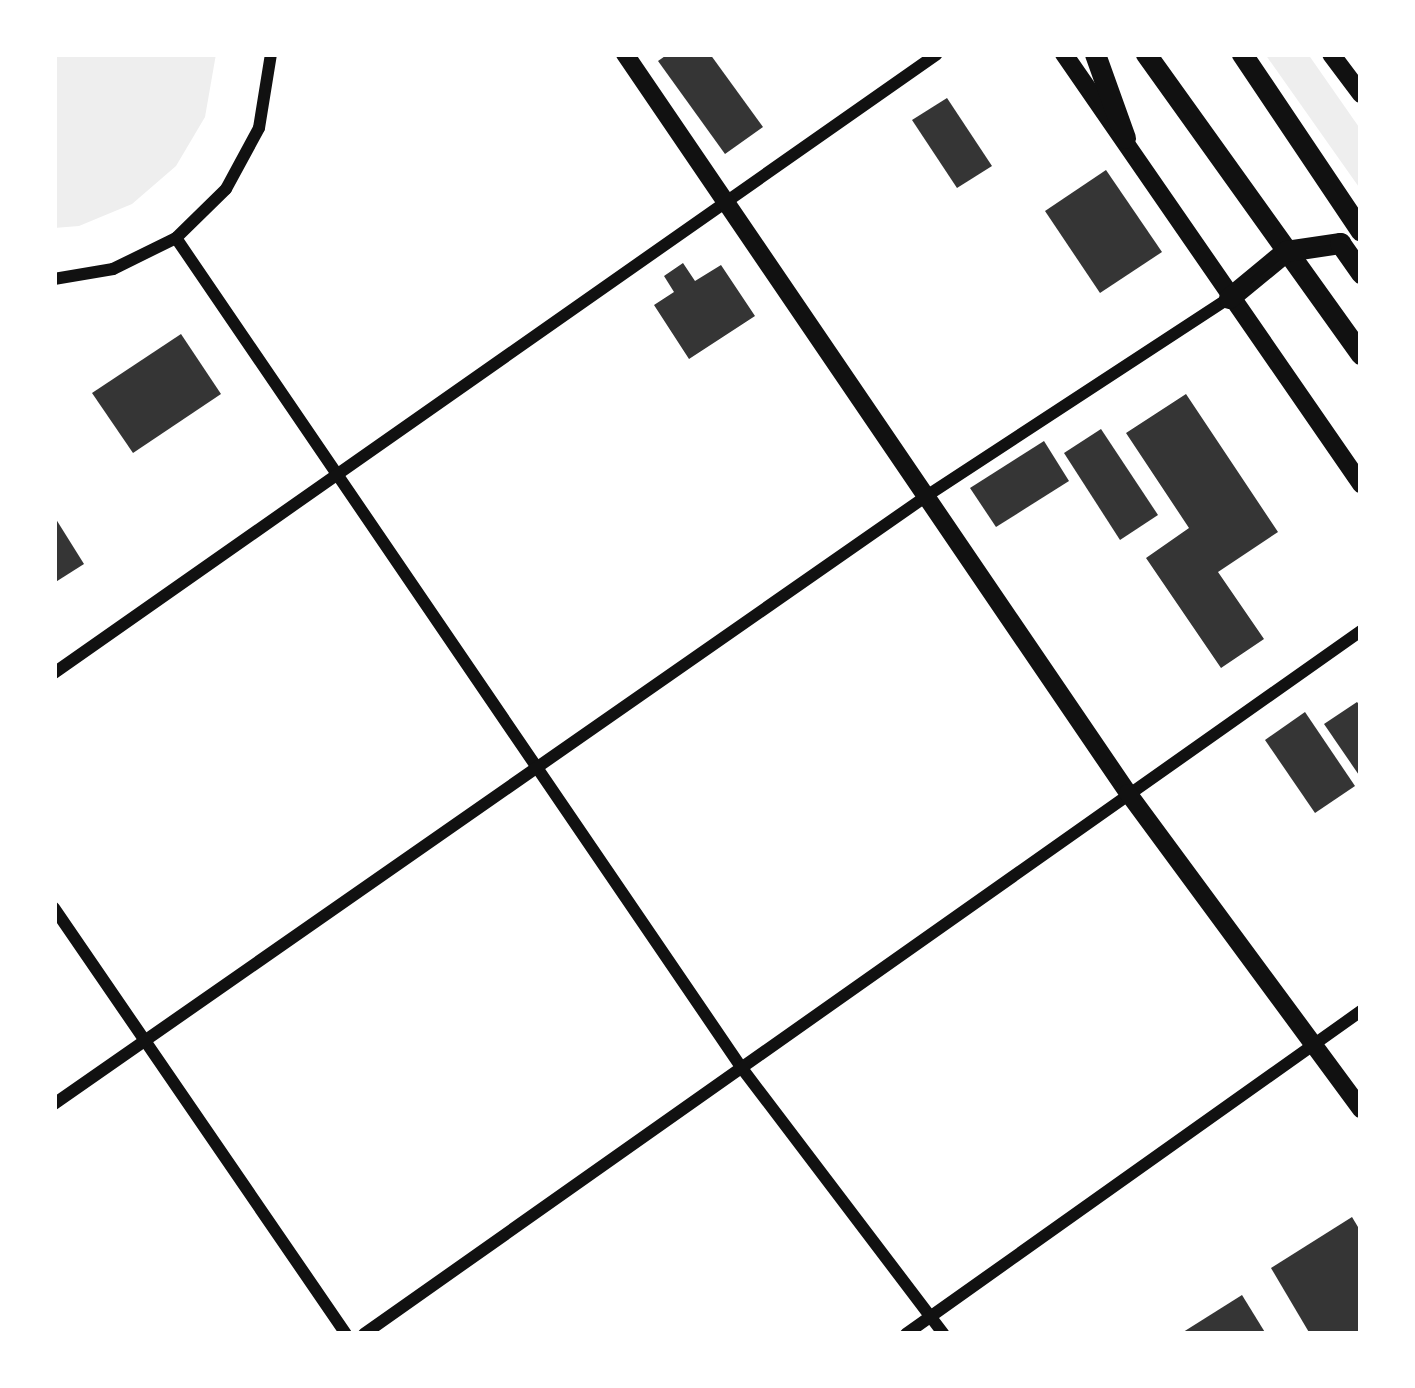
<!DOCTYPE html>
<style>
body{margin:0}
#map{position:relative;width:1415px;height:1388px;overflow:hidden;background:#fff;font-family:Montserrat,sans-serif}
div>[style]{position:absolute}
.green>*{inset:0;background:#eee}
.building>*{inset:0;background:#353535}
.minor>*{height:12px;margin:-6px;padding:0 6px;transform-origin:6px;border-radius:6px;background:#111}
.tertiary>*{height:18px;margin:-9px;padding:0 9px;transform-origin:9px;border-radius:9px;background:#111}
.secondary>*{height:21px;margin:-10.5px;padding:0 10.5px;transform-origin:10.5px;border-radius:10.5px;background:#111}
span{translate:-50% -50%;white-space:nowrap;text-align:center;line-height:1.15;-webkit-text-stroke:12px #fff;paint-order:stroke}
.frame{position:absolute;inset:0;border:57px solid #fff;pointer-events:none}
</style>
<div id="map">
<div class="green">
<div style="clip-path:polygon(54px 54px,216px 54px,205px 117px,176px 166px,132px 204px,79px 226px,54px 228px)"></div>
<div style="clip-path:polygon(1265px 54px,1308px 54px,1361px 130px,1361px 190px)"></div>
</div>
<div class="building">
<div style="clip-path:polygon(668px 54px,710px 54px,763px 127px,725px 154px,658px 61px)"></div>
<div style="clip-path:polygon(947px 98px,992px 166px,957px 188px,912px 120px)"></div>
<div style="clip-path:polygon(1106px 170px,1162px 252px,1100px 293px,1045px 211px)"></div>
<div style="clip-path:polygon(683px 263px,695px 281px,721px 265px,755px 316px,689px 359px,654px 305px,674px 292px,664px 276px)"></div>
<div style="clip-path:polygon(181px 334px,221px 394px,133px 453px,92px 393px)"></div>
<div style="clip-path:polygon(1186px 394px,1278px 532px,1218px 572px,1264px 639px,1221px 668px,1146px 558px,1189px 528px,1126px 433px)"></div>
<div style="clip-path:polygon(1101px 429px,1158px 515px,1120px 540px,1064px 453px)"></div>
<div style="clip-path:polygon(1044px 441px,1069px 481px,996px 527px,970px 488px)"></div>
<div style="clip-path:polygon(54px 516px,84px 564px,54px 583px)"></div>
<div style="clip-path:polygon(1357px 702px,1361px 707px,1361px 778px,1324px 724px)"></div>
<div style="clip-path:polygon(1305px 712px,1355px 786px,1315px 813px,1265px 740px)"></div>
<div style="clip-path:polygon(1352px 1217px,1361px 1232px,1361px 1334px,1310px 1334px,1271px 1268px)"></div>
<div style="clip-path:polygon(1242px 1295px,1266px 1334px,1180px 1334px)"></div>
</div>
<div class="minor">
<div style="left:176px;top:238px;width:1003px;rotate:55.72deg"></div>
<div style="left:741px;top:1067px;width:335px;rotate:52.8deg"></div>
<div style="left:54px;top:279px;width:60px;rotate:-9.6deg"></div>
<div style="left:113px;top:269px;width:70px;rotate:-26.2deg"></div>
<div style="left:176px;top:238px;width:70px;rotate:-44.4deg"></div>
<div style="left:226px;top:189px;width:69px;rotate:-61.6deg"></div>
<div style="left:259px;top:128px;width:75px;rotate:-80.8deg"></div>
<div style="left:54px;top:673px;width:1078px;rotate:-35.03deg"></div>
<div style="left:54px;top:908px;width:516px;rotate:55.57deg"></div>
<div style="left:54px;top:1104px;width:1062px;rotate:-34.87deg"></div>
<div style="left:925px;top:497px;width:363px;rotate:-33.2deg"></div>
<div style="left:364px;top:1334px;width:1220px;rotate:-35.19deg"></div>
<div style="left:906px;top:1334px;width:558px;rotate:-35.37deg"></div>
</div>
<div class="tertiary">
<div style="left:625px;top:54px;width:894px;rotate:55.76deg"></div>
<div style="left:1128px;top:793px;width:393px;rotate:53.6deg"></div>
<div style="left:1064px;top:54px;width:523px;rotate:55.37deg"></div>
<div style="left:1331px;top:54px;width:50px;rotate:53.1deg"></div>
</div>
<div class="secondary">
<div style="left:1095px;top:54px;width:89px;rotate:70.3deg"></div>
<div style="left:1146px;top:54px;width:369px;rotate:54.4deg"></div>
<div style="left:1242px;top:54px;width:213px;rotate:56.1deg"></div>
<div style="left:1229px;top:298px;width:74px;rotate:-39.5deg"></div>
<div style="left:1286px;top:251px;width:55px;rotate:-8.4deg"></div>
<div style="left:1340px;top:243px;width:37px;rotate:55deg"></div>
</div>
<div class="frame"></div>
</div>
